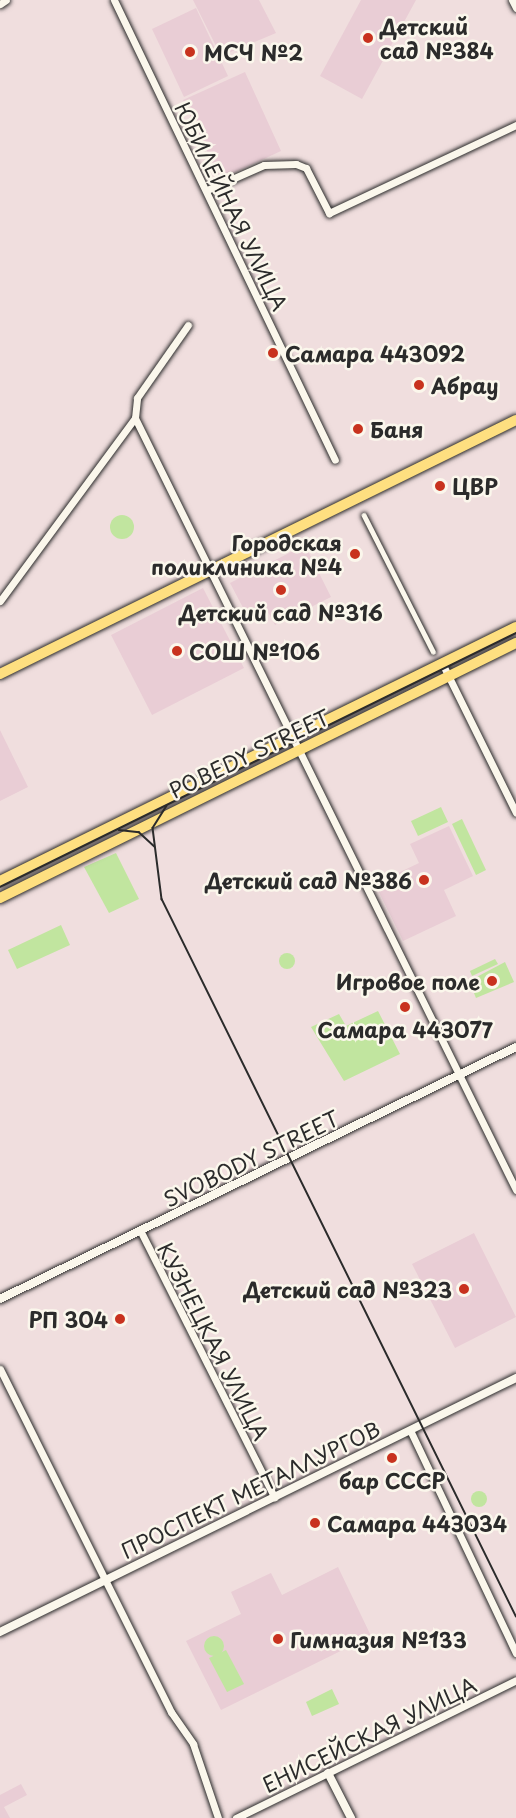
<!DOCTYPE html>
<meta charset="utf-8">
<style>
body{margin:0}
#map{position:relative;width:516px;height:1818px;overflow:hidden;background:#f0dede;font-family:"Playpen Sans",sans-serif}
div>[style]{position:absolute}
.built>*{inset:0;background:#e9cdd5}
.green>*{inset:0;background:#c1e59f}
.round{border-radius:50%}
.roads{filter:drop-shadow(0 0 2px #2b2b2b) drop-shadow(0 0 2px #2b2b2b)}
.pedestrian>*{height:4.5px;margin:-2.25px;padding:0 2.25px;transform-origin:2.25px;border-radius:2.25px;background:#fbf7ec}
.minor>*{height:7px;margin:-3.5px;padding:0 3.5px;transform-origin:3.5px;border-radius:3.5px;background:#fbf7ec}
.tertiary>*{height:8px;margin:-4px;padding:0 4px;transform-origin:4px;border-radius:4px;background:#fbf7ec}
.primary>*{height:10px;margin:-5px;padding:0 5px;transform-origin:5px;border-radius:5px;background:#fedf80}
.tram>*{height:1.5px;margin:-0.75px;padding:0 0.75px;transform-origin:0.75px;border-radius:0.75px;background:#2b2b2b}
.dots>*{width:16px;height:16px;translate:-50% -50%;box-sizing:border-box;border:3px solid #fbf7ec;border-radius:50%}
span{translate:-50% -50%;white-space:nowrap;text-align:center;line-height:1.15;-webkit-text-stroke:5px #fbf7ec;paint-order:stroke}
.poi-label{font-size:21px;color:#2b2b2b;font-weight:700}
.left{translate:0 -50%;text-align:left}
.right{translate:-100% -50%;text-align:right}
.street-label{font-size:21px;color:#2b2b2b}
</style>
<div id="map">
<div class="built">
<div style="clip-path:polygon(193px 0,259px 0,276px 33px,221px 56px)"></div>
<div style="clip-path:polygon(361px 0,416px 0,362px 99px,320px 76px)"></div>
<div style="clip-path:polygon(196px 8px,228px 76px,184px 97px,152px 29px)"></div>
<div style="clip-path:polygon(245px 72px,281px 151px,220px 179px,183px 100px)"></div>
<div style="clip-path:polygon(305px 545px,331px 597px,275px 625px,268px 612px,250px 621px,230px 583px)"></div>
<div style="clip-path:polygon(203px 588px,244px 668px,152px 715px,111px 635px)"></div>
<div style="clip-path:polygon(0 730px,28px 787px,0 801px)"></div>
<div style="clip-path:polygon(449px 826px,473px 876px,444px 890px,456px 916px,403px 941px,375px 884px,419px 863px,410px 844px)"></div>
<div style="clip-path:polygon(474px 1233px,516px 1317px,455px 1348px,412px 1264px)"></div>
<div style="clip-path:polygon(338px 1567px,371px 1636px,221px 1710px,186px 1641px,241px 1614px,231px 1592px,271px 1573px,282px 1595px)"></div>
<div style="clip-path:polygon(21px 1784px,27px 1795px,4px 1807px,10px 1818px,0 1818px,0 1795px)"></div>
</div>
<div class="green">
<div class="round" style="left:110px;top:515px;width:24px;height:24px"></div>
<div style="clip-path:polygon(441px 807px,448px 822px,418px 836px,411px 821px)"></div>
<div style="clip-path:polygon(462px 819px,486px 870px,476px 875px,452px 824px)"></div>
<div style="clip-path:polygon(116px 853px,139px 899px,109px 913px,84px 867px)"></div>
<div style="clip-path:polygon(61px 925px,70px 945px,17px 969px,8px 950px)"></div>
<div class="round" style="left:279px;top:953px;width:16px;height:16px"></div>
<div style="clip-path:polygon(495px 959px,498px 964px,472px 976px,470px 971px)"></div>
<div style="clip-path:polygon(505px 962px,514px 982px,476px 998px,469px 981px)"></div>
<div style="clip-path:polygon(378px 1011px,400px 1054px,344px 1081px,311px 1027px,339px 1014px,346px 1026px)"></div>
<div class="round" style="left:471px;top:1491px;width:16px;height:16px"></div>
<div class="round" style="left:204px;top:1636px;width:20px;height:20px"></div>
<div style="clip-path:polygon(226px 1650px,244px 1684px,227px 1692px,209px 1658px)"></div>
<div style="clip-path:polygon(332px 1689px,339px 1704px,312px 1716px,306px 1702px)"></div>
</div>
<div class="roads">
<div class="pedestrian">
<div style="left:364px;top:515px;width:153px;rotate:63.1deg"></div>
</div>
<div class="minor">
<div style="left:114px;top:0;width:510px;rotate:64.34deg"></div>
<div style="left:512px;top:0;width:9px;rotate:63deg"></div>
<div style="left:0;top:4px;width:7px;rotate:-34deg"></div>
<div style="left:207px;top:190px;width:62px;rotate:-23.7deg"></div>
<div style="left:264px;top:165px;width:32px;rotate:-2deg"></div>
<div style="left:296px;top:164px;width:11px;rotate:22deg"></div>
<div style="left:306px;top:168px;width:51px;rotate:62.9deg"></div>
<div style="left:329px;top:213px;width:207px;rotate:-25.2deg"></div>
<div style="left:135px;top:418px;width:861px;rotate:63.73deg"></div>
<div style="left:0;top:601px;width:227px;rotate:-53.6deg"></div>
<div style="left:135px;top:418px;width:20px;rotate:-84deg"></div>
<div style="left:137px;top:398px;width:89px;rotate:-55.1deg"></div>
<div style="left:442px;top:663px;width:167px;rotate:63.7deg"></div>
<div style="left:141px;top:1232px;width:297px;rotate:63.3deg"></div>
<div style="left:0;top:1369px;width:383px;rotate:63.5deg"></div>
<div style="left:171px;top:1712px;width:39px;rotate:55deg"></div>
<div style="left:193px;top:1744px;width:78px;rotate:71.3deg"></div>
<div style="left:410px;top:1430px;width:247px;rotate:64.6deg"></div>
<div style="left:236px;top:1818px;width:312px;rotate:-26.2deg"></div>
</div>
<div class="tertiary">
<div style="left:0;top:1299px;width:574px;rotate:-26.03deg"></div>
<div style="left:0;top:1632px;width:575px;rotate:-26.21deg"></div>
<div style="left:328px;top:1773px;width:51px;rotate:62.9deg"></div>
</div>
<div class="primary">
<div style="left:0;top:674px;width:575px;rotate:-26.21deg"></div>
<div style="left:0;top:881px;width:575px;rotate:-26.21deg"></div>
<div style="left:0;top:898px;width:576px;rotate:-26.3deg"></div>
</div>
</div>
<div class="tram">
<div style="left:167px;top:806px;width:26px;rotate:122deg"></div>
<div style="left:153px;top:828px;width:72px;rotate:82.8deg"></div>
<div style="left:162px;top:899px;width:800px;rotate:63.72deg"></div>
<div style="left:119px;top:830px;width:20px;rotate:6deg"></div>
<div style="left:139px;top:832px;width:21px;rotate:43deg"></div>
<div style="left:0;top:887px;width:575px;rotate:-26.21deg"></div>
</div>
<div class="dots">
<div style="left:368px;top:38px;background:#c8321e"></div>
<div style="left:190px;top:52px;background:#c8321e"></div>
<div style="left:273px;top:353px;background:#c8321e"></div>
<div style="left:419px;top:385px;background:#c8321e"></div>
<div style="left:358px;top:429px;background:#c8321e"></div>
<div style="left:440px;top:486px;background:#c8321e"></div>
<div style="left:355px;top:554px;background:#c8321e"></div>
<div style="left:281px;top:590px;background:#c8321e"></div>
<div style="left:177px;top:651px;background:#c8321e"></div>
<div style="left:424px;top:880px;background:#c8321e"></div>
<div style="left:492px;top:981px;background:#c8321e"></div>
<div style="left:405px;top:1007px;background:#c8321e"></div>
<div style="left:464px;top:1289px;background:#c8321e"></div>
<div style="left:120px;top:1319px;background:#c8321e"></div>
<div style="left:392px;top:1458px;background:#c8321e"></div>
<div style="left:315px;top:1523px;background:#c8321e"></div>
<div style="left:278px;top:1639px;background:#c8321e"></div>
</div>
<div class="poi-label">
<span class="left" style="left:380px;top:38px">Детский<br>сад №384</span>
<span class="left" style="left:204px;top:52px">МСЧ №2</span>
<span class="left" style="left:285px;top:353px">Самара 443092</span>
<span class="left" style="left:431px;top:385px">Абрау</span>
<span class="left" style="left:370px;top:429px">Баня</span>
<span class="left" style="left:452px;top:486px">ЦВР</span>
<span class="right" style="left:342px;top:554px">Городская<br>поликлиника №4</span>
<span style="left:281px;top:612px">Детский сад №316</span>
<span class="left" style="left:189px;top:651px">СОШ №106</span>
<span class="right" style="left:412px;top:880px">Детский сад №386</span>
<span class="right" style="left:480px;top:981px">Игровое поле</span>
<span style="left:405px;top:1029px">Самара 443077</span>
<span class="right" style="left:452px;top:1289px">Детский сад №323</span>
<span class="right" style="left:108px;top:1319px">РП 304</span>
<span style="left:392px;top:1480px">бар СССР</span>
<span class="left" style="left:327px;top:1523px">Самара 443034</span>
<span class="left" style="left:290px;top:1639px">Гимназия №133</span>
</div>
<div class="street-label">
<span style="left:232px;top:206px;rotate:64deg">ЮБИЛЕЙНАЯ УЛИЦА</span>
<span style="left:249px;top:753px;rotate:-26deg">POBEDY STREET</span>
<span style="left:251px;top:1158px;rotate:-26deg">SVOBODY STREET</span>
<span style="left:214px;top:1341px;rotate:63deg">КУЗНЕЦКАЯ УЛИЦА</span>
<span style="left:250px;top:1489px;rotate:-26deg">ПРОСПЕКТ МЕТАЛЛУРГОВ</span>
<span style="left:369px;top:1734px;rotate:-26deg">ЕНИСЕЙСКАЯ УЛИЦА</span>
</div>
</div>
